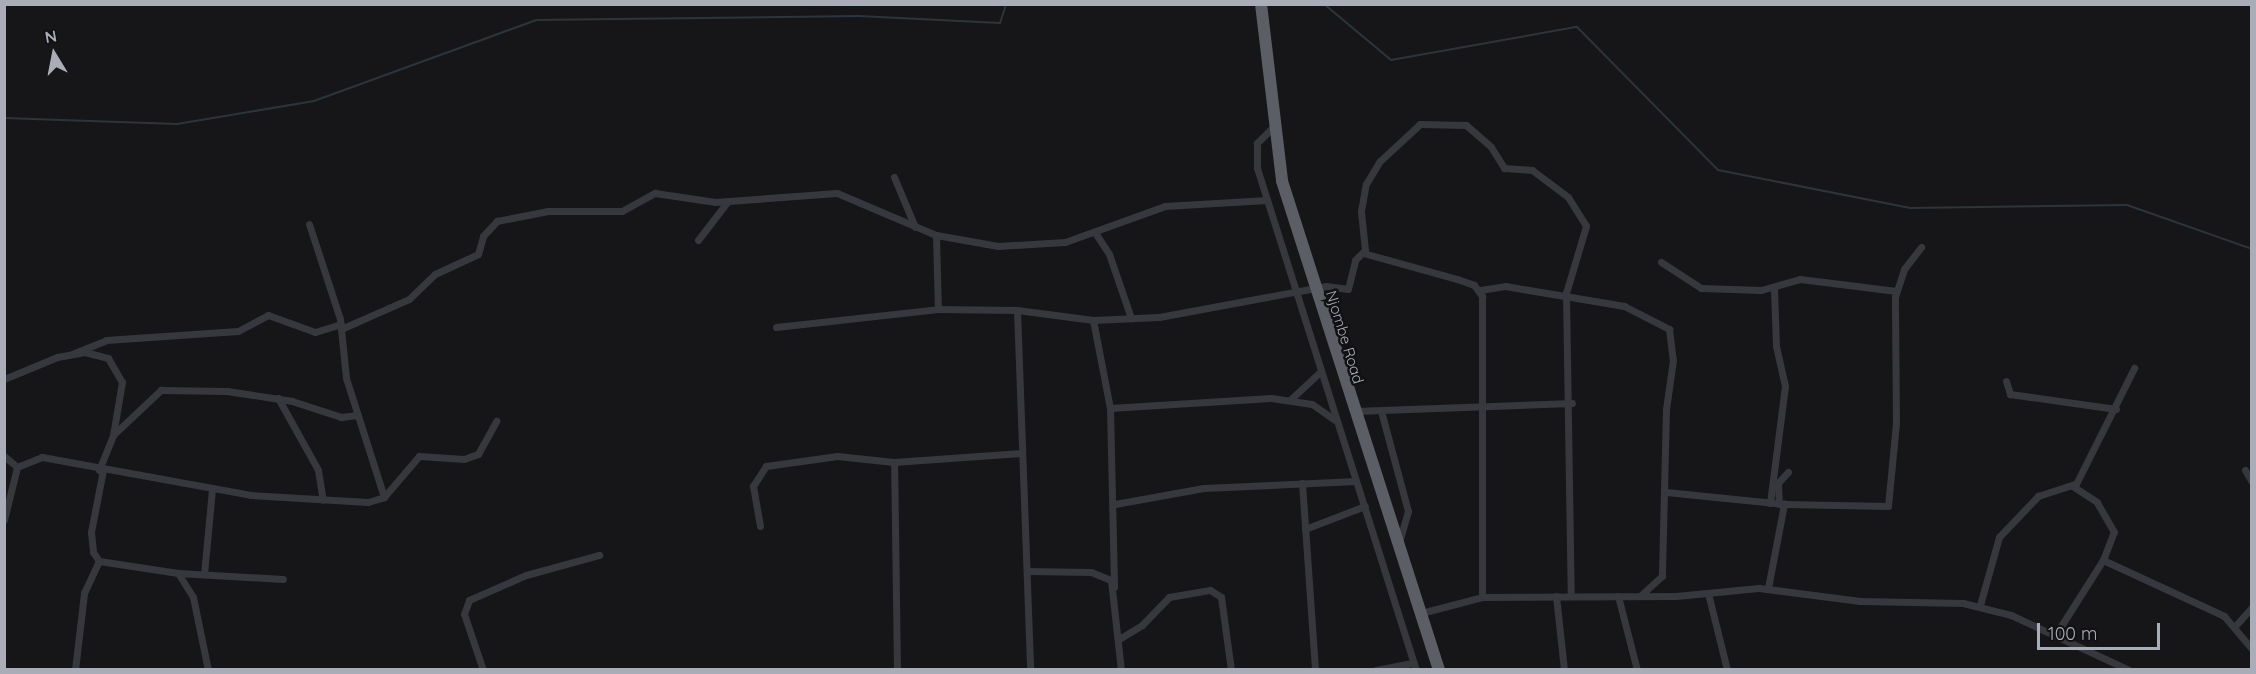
<!DOCTYPE html>
<style>
body{margin:0}
#map{position:relative;width:2256px;height:674px;overflow:hidden;background:#161618;font-family:Quicksand,sans-serif}
div>[style]{position:absolute}
.stream>*{height:2px;margin:-1px;padding:0 1px;transform-origin:1px;border-radius:1px;background:#2c353c}
.minor>*{height:7px;margin:-3.5px;padding:0 3.5px;transform-origin:3.5px;border-radius:3.5px;background:#37383d}
.trunk>*{height:12px;margin:-6px;padding:0 6px;transform-origin:6px;border-radius:6px;background:#5b5e65}
span{translate:-50% -50%;white-space:nowrap;text-align:center;line-height:1.15;-webkit-text-stroke:5px #111113;paint-order:stroke}
.street-label{font-size:15px;color:#a8adb8}
.frame{position:absolute;inset:0;border:6px solid #a8adb8;pointer-events:none}
.north{position:absolute;left:24px;top:24px;width:60px;height:60px;-webkit-text-stroke:4px #111113;paint-order:stroke;rotate:350deg;font-size:16px;font-weight:700;line-height:24px;text-align:center;color:#a8adb8}
.north::after{content:'';display:block;margin:auto;width:21px;height:27px;background:#a8adb8;clip-path:polygon(50% 0,100% 100%,50% 72%,0 100%)}
.scale{position:absolute;left:2037px;top:623px;width:123px;height:27px;box-sizing:border-box;border:3px solid #a8adb8;border-top:0;padding-left:8px;font-size:18px;line-height:21px;white-space:nowrap;color:#a8adb8;-webkit-text-stroke:4px #111113;paint-order:stroke}
</style>
<div id="map">
<div class="stream">
<div style="left:1324px;top:4px;width:87px;rotate:39.9deg"></div>
<div style="left:1391px;top:60px;width:189px;rotate:-10.1deg"></div>
<div style="left:1577px;top:27px;width:201px;rotate:45.4deg"></div>
<div style="left:1718px;top:170px;width:196px;rotate:11.2deg"></div>
<div style="left:1910px;top:208px;width:217px;rotate:-0.8deg"></div>
<div style="left:2127px;top:205px;width:133px;rotate:19.4deg"></div>
<div style="left:4px;top:118px;width:173px;rotate:2deg"></div>
<div style="left:177px;top:124px;width:139px;rotate:-9.5deg"></div>
<div style="left:314px;top:101px;width:236px;rotate:-20deg"></div>
<div style="left:536px;top:20px;width:323px;rotate:-0.7deg"></div>
<div style="left:859px;top:16px;width:141px;rotate:2.8deg"></div>
<div style="left:1000px;top:23px;width:20px;rotate:-72deg"></div>
</div>
<div class="minor">
<div style="left:1273px;top:127px;width:23px;rotate:135deg"></div>
<div style="left:1257px;top:143px;width:25px;rotate:90deg"></div>
<div style="left:1257px;top:168px;width:527px;rotate:72.43deg"></div>
<div style="left:894px;top:177px;width:54px;rotate:67.2deg"></div>
<div style="left:309px;top:224px;width:100px;rotate:71.9deg"></div>
<div style="left:340px;top:319px;width:59px;rotate:84.2deg"></div>
<div style="left:346px;top:378px;width:125px;rotate:72.3deg"></div>
<div style="left:1096px;top:234px;width:24px;rotate:57deg"></div>
<div style="left:1109px;top:254px;width:68px;rotate:71deg"></div>
<div style="left:936px;top:235px;width:74px;rotate:88.5deg"></div>
<div style="left:698px;top:240px;width:49px;rotate:-52.4deg"></div>
<div style="left:1363px;top:253px;width:98px;rotate:15.5deg"></div>
<div style="left:1457px;top:279px;width:18px;rotate:19deg"></div>
<div style="left:1474px;top:285px;width:14px;rotate:54deg"></div>
<div style="left:1482px;top:296px;width:301px;rotate:90deg"></div>
<div style="left:1661px;top:262px;width:48px;rotate:33deg"></div>
<div style="left:1701px;top:288px;width:60px;rotate:1.9deg"></div>
<div style="left:1761px;top:290px;width:41px;rotate:-15.8deg"></div>
<div style="left:1800px;top:279px;width:97px;rotate:7.1deg"></div>
<div style="left:1480px;top:290px;width:25px;rotate:-9deg"></div>
<div style="left:1505px;top:286px;width:121px;rotate:9.5deg"></div>
<div style="left:1624px;top:306px;width:51px;rotate:27.1deg"></div>
<div style="left:1669px;top:329px;width:31px;rotate:83deg"></div>
<div style="left:1673px;top:360px;width:49px;rotate:98.1deg"></div>
<div style="left:1666px;top:409px;width:167px;rotate:91.4deg"></div>
<div style="left:1662px;top:576px;width:28px;rotate:138deg"></div>
<div style="left:1017px;top:310px;width:360px;rotate:87.9deg"></div>
<div style="left:1093px;top:320px;width:90px;rotate:79.1deg"></div>
<div style="left:1110px;top:408px;width:179px;rotate:88.7deg"></div>
<div style="left:776px;top:327px;width:163px;rotate:-6.3deg"></div>
<div style="left:938px;top:309px;width:79px;rotate:0.7deg"></div>
<div style="left:1017px;top:310px;width:77px;rotate:7.5deg"></div>
<div style="left:1093px;top:320px;width:66px;rotate:-2.6deg"></div>
<div style="left:1159px;top:317px;width:170px;rotate:-10.5deg"></div>
<div style="left:1326px;top:286px;width:22px;rotate:8deg"></div>
<div style="left:1348px;top:289px;width:30px;rotate:-76deg"></div>
<div style="left:1355px;top:260px;width:14px;rotate:-45deg"></div>
<div style="left:1365px;top:250px;width:39px;rotate:-96deg"></div>
<div style="left:1361px;top:211px;width:27px;rotate:-80deg"></div>
<div style="left:1366px;top:184px;width:27px;rotate:-59deg"></div>
<div style="left:1380px;top:161px;width:54px;rotate:-42.8deg"></div>
<div style="left:1420px;top:124px;width:46px;rotate:1.2deg"></div>
<div style="left:1466px;top:125px;width:33px;rotate:41deg"></div>
<div style="left:1491px;top:147px;width:25px;rotate:58deg"></div>
<div style="left:1504px;top:168px;width:28px;rotate:4deg"></div>
<div style="left:1532px;top:170px;width:45px;rotate:36.9deg"></div>
<div style="left:1568px;top:197px;width:34px;rotate:58deg"></div>
<div style="left:1586px;top:226px;width:70px;rotate:106.6deg"></div>
<div style="left:1566px;top:293px;width:303px;rotate:89.1deg"></div>
<div style="left:341px;top:329px;width:74px;rotate:-23.8deg"></div>
<div style="left:409px;top:299px;width:36px;rotate:-44deg"></div>
<div style="left:435px;top:274px;width:47px;rotate:-24.9deg"></div>
<div style="left:478px;top:254px;width:19px;rotate:-74deg"></div>
<div style="left:483px;top:236px;width:21px;rotate:-47deg"></div>
<div style="left:497px;top:221px;width:52px;rotate:-11.1deg"></div>
<div style="left:548px;top:211px;width:74px"></div>
<div style="left:622px;top:211px;width:38px;rotate:-29deg"></div>
<div style="left:655px;top:193px;width:61px;rotate:8.5deg"></div>
<div style="left:715px;top:202px;width:122px;rotate:-4.2deg"></div>
<div style="left:837px;top:193px;width:108px;rotate:23deg"></div>
<div style="left:936px;top:235px;width:63px;rotate:10.1deg"></div>
<div style="left:998px;top:246px;width:67px;rotate:-3.4deg"></div>
<div style="left:1065px;top:242px;width:106px;rotate:-19.8deg"></div>
<div style="left:1165px;top:206px;width:102px;rotate:-3.4deg"></div>
<div style="left:72px;top:354px;width:37px;rotate:-22deg"></div>
<div style="left:106px;top:340px;width:132px;rotate:-3.9deg"></div>
<div style="left:238px;top:331px;width:34px;rotate:-28deg"></div>
<div style="left:268px;top:315px;width:50px;rotate:19.9deg"></div>
<div style="left:315px;top:332px;width:27px;rotate:-17deg"></div>
<div style="left:4px;top:379px;width:57px;rotate:-22.5deg"></div>
<div style="left:57px;top:357px;width:28px;rotate:-10deg"></div>
<div style="left:85px;top:352px;width:24px;rotate:15deg"></div>
<div style="left:108px;top:358px;width:28px;rotate:60deg"></div>
<div style="left:122px;top:382px;width:54px;rotate:99.6deg"></div>
<div style="left:2006px;top:381px;width:14px;rotate:73deg"></div>
<div style="left:2010px;top:394px;width:107px;rotate:8.1deg"></div>
<div style="left:278px;top:398px;width:82px;rotate:60.9deg"></div>
<div style="left:318px;top:470px;width:30px;rotate:81deg"></div>
<div style="left:1291px;top:399px;width:40px;rotate:-43deg"></div>
<div style="left:1110px;top:408px;width:161px;rotate:-3.6deg"></div>
<div style="left:1271px;top:398px;width:41px;rotate:8.3deg"></div>
<div style="left:1312px;top:404px;width:28px;rotate:35deg"></div>
<div style="left:1355px;top:411px;width:217px;rotate:-2.1deg"></div>
<div style="left:1381px;top:411px;width:104px;rotate:74.9deg"></div>
<div style="left:1408px;top:511px;width:33px;rotate:106deg"></div>
<div style="left:4px;top:456px;width:17px;rotate:40deg"></div>
<div style="left:99px;top:470px;width:38px;rotate:-68deg"></div>
<div style="left:113px;top:435px;width:66px;rotate:-43.2deg"></div>
<div style="left:161px;top:390px;width:66px;rotate:0.9deg"></div>
<div style="left:227px;top:391px;width:66px;rotate:8.7deg"></div>
<div style="left:292px;top:401px;width:52px;rotate:18.1deg"></div>
<div style="left:341px;top:417px;width:16px;rotate:-7deg"></div>
<div style="left:103px;top:470px;width:63px;rotate:101deg"></div>
<div style="left:91px;top:532px;width:20px;rotate:84deg"></div>
<div style="left:93px;top:552px;width:11px;rotate:56deg"></div>
<div style="left:99px;top:561px;width:80px;rotate:8.6deg"></div>
<div style="left:178px;top:573px;width:28px;rotate:58deg"></div>
<div style="left:193px;top:597px;width:75px;rotate:78.4deg"></div>
<div style="left:2245px;top:470px;width:14px;rotate:60deg"></div>
<div style="left:1302px;top:483px;width:187px;rotate:86deg"></div>
<div style="left:1666px;top:492px;width:119px;rotate:5.8deg"></div>
<div style="left:1784px;top:504px;width:104px;rotate:1.1deg"></div>
<div style="left:1888px;top:506px;width:83px;rotate:-84.5deg"></div>
<div style="left:1896px;top:423px;width:126px;rotate:-90.5deg"></div>
<div style="left:1895px;top:297px;width:29px;rotate:-72deg"></div>
<div style="left:1904px;top:269px;width:28px;rotate:-52deg"></div>
<div style="left:1770px;top:503px;width:118px;rotate:-82.7deg"></div>
<div style="left:1785px;top:386px;width:41px;rotate:-102.7deg"></div>
<div style="left:1776px;top:346px;width:58px;rotate:-92deg"></div>
<div style="left:1115px;top:504px;width:90px;rotate:-10.2deg"></div>
<div style="left:1204px;top:488px;width:152px;rotate:-2.6deg"></div>
<div style="left:1779px;top:504px;width:21px;rotate:-93deg"></div>
<div style="left:1778px;top:483px;width:15px;rotate:-48deg"></div>
<div style="left:4px;top:520px;width:55px;rotate:-76.2deg"></div>
<div style="left:17px;top:467px;width:27px;rotate:-22deg"></div>
<div style="left:42px;top:457px;width:212px;rotate:10.3deg"></div>
<div style="left:251px;top:495px;width:117px;rotate:3.4deg"></div>
<div style="left:368px;top:502px;width:17px;rotate:-17deg"></div>
<div style="left:384px;top:497px;width:54px;rotate:-49.5deg"></div>
<div style="left:419px;top:456px;width:45px;rotate:3.8deg"></div>
<div style="left:464px;top:459px;width:15px;rotate:-20deg"></div>
<div style="left:478px;top:454px;width:38px;rotate:-61deg"></div>
<div style="left:760px;top:526px;width:41px;rotate:-99.9deg"></div>
<div style="left:753px;top:486px;width:24px;rotate:-57deg"></div>
<div style="left:766px;top:466px;width:72px;rotate:-8deg"></div>
<div style="left:837px;top:456px;width:57px;rotate:6deg"></div>
<div style="left:1305px;top:529px;width:64px;rotate:-21deg"></div>
<div style="left:2103px;top:560px;width:133px;rotate:24.8deg"></div>
<div style="left:2224px;top:616px;width:43px;rotate:49.7deg"></div>
<div style="left:1027px;top:571px;width:64px;rotate:0.9deg"></div>
<div style="left:1091px;top:572px;width:22px;rotate:22deg"></div>
<div style="left:1111px;top:580px;width:91px;rotate:83.7deg"></div>
<div style="left:178px;top:573px;width:105px;rotate:3.3deg"></div>
<div style="left:204px;top:574px;width:85px;rotate:-84.6deg"></div>
<div style="left:1768px;top:588px;width:86px;rotate:-79.2deg"></div>
<div style="left:1708px;top:593px;width:79px;rotate:76.1deg"></div>
<div style="left:1556px;top:596px;width:74px;rotate:83.8deg"></div>
<div style="left:1618px;top:596px;width:76px;rotate:75.6deg"></div>
<div style="left:1980px;top:605px;width:71px;rotate:-74.4deg"></div>
<div style="left:1999px;top:537px;width:57px;rotate:-46.4deg"></div>
<div style="left:2038px;top:496px;width:40px;rotate:-18deg"></div>
<div style="left:2076px;top:484px;width:130px;rotate:-63.4deg"></div>
<div style="left:1421px;top:613px;width:63px;rotate:-14.7deg"></div>
<div style="left:1482px;top:597px;width:194px;rotate:-0.3deg"></div>
<div style="left:1676px;top:596px;width:83px;rotate:-5.5deg"></div>
<div style="left:1759px;top:588px;width:102px;rotate:7.3deg"></div>
<div style="left:1860px;top:601px;width:103px;rotate:1.1deg"></div>
<div style="left:1963px;top:603px;width:49px;rotate:14deg"></div>
<div style="left:2011px;top:615px;width:130px;rotate:25deg"></div>
<div style="left:2236px;top:625px;width:24px;rotate:-48deg"></div>
<div style="left:2056px;top:634px;width:88px;rotate:-57.6deg"></div>
<div style="left:2103px;top:560px;width:30px;rotate:-69deg"></div>
<div style="left:2114px;top:532px;width:34px;rotate:-120deg"></div>
<div style="left:2097px;top:502px;width:30px;rotate:-147deg"></div>
<div style="left:1119px;top:639px;width:27px;rotate:-31deg"></div>
<div style="left:1142px;top:625px;width:39px;rotate:-46deg"></div>
<div style="left:1169px;top:597px;width:42px;rotate:-9.7deg"></div>
<div style="left:1210px;top:590px;width:13px;rotate:32deg"></div>
<div style="left:1221px;top:597px;width:74px;rotate:82.2deg"></div>
<div style="left:75px;top:670px;width:78px;rotate:-83.3deg"></div>
<div style="left:84px;top:593px;width:35px;rotate:-65deg"></div>
<div style="left:483px;top:670px;width:59px;rotate:-108.7deg"></div>
<div style="left:464px;top:614px;width:15px;rotate:-70deg"></div>
<div style="left:469px;top:600px;width:62px;rotate:-23.7deg"></div>
<div style="left:526px;top:575px;width:76px;rotate:-15.3deg"></div>
<div style="left:897px;top:670px;width:208px;rotate:-90.8deg"></div>
<div style="left:894px;top:462px;width:128px;rotate:-4deg"></div>
<div style="left:1376px;top:670px;width:38px;rotate:-11deg"></div>
</div>
<div class="trunk">
<div style="left:1261px;top:4px;width:178px;rotate:83.2deg"></div>
<div style="left:1282px;top:181px;width:514px;rotate:72.2deg"></div>
</div>
<div class="street-label">
<span style="left:1345px;top:337px;rotate:73deg">Njombe Road</span>
</div>
<div class="frame"></div>
<div class="north">N</div>
<div class="scale">100 m</div>
</div>
